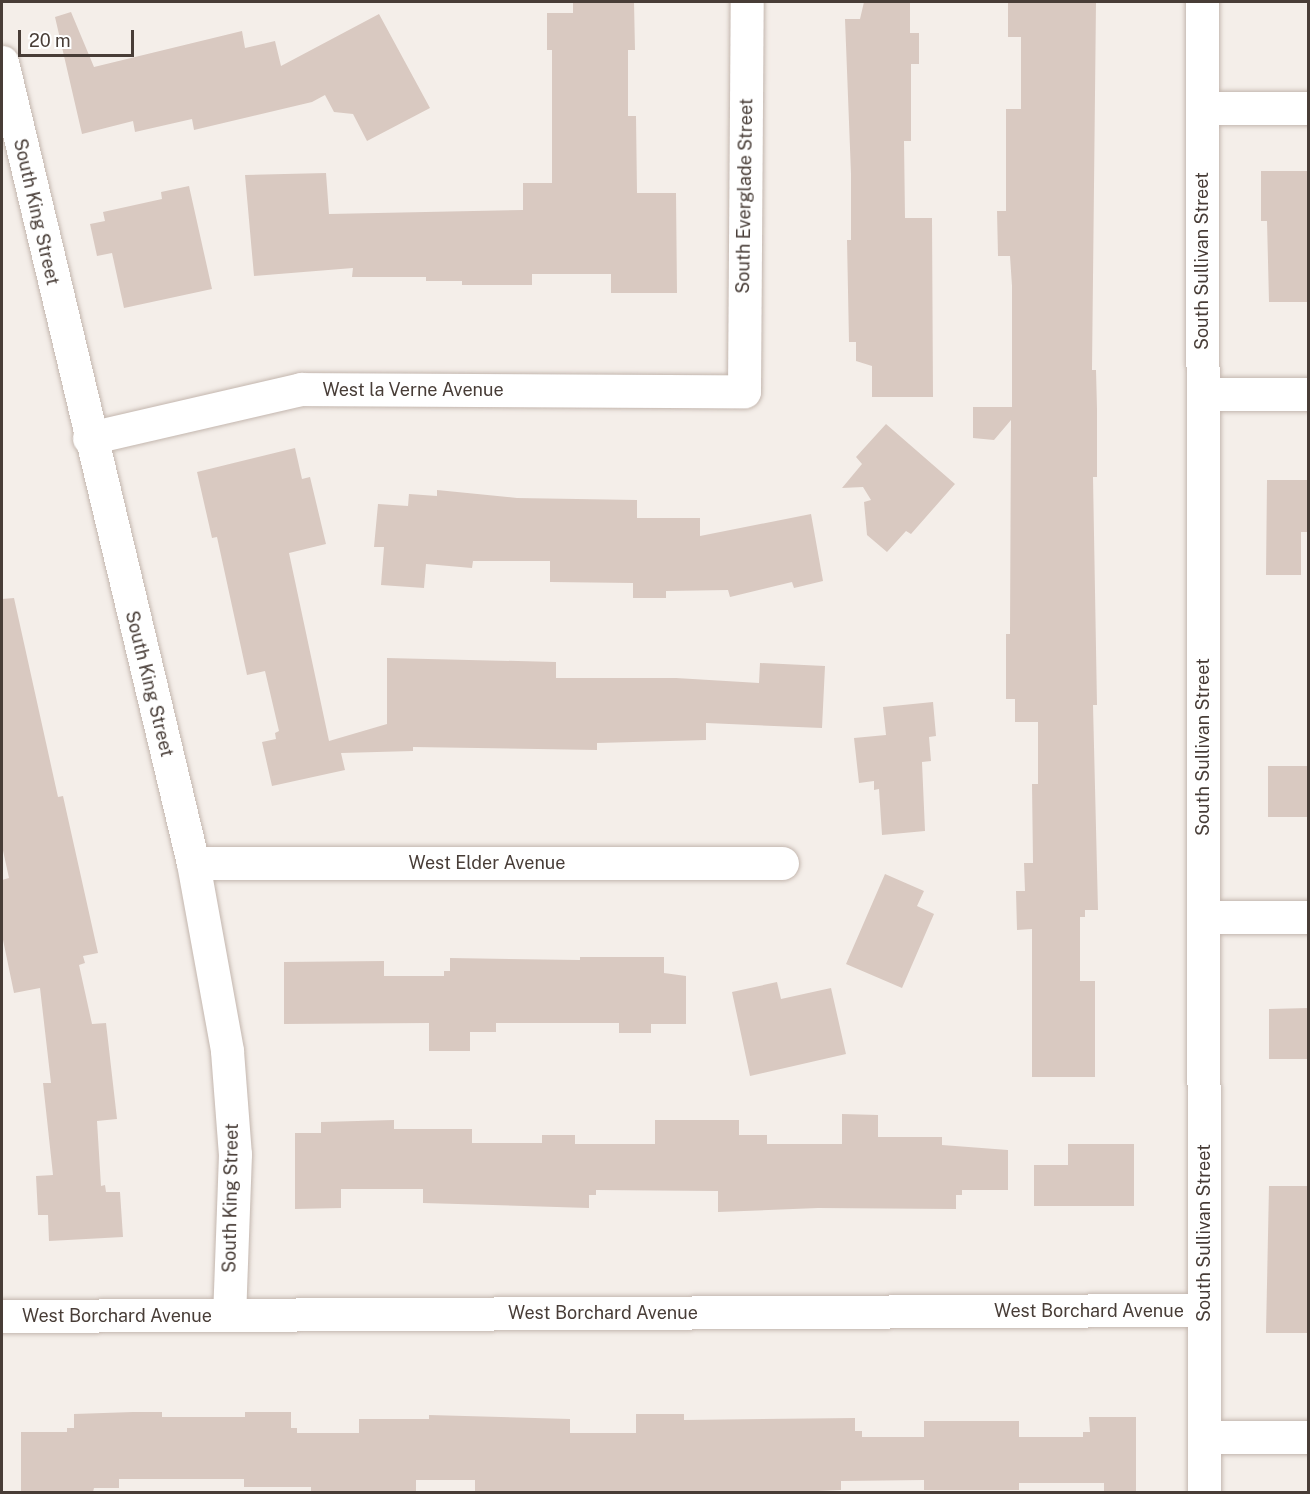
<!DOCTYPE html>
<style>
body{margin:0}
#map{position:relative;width:1310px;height:1494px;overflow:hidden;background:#f4eee9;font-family:"Public Sans",sans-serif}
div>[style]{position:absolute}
.building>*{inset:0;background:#d9c9c1}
.roads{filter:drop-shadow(0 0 2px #c3b6ae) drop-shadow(0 0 2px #c3b6ae)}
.minor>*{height:33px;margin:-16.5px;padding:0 16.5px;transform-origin:16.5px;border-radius:16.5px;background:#fff}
span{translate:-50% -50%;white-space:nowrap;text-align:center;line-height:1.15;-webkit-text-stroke:5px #fff;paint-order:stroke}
.street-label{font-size:18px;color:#483d37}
.frame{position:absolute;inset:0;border:3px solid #483d37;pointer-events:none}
.scale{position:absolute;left:18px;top:30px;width:116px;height:27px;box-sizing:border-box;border:3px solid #483d37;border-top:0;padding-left:8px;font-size:18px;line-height:21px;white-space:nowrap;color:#483d37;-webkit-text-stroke:4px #fff;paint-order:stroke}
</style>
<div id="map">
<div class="building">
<div style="clip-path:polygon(573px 2px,634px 2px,635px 50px,628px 50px,628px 116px,636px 116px,637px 193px,676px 193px,677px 293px,611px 293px,611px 274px,532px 274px,532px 285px,462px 285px,462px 281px,426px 281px,426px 277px,352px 277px,353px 268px,254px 276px,245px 175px,326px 173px,329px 214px,523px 210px,523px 183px,552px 183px,552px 50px,547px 50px,547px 13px,573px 13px)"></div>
<div style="clip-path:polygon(864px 2px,910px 2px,910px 33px,919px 33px,919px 64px,911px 64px,911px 141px,904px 141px,905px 218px,932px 218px,933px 397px,872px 397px,872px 366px,856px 361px,856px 342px,849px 342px,847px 240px,851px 240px,851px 174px,845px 19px,860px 19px)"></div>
<div style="clip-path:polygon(1008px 2px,1096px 2px,1092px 370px,1096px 370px,1097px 409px,1097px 477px,1093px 477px,1097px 705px,1093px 705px,1098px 910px,1085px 910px,1085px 917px,1080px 917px,1080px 981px,1095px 981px,1095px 1077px,1032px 1077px,1032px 929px,1017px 930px,1016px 891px,1025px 891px,1024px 863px,1033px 863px,1032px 784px,1038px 784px,1038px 722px,1015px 722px,1015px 699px,1006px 699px,1006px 634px,1010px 634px,1011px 420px,994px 440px,973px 438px,973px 407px,1012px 407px,1012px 286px,1010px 256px,998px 256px,997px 211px,1006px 211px,1006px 109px,1021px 109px,1021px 37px,1008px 37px)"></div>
<div style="clip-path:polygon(71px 12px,94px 67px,242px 31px,245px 48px,275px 41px,281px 66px,379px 14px,430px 108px,367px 141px,353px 114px,334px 112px,325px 95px,312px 102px,194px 130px,192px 119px,135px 132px,133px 121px,82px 134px,55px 17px)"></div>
<div style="clip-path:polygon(1261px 171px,1308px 171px,1308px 302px,1269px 302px,1267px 221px,1261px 221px)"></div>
<div style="clip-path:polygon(189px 186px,212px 289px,124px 308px,112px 253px,97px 256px,90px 224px,105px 221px,103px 212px,162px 199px,161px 192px)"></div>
<div style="clip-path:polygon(886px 424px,955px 484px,911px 534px,906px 531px,887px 552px,867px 535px,864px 502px,871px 500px,863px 487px,842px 488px,862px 464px,856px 457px)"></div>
<div style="clip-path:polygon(295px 448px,302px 479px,310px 477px,326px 544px,289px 553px,329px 741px,387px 724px,387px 658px,556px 662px,556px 678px,676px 678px,759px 683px,760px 663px,825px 666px,822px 728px,706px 723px,706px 740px,597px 743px,597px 750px,413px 747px,413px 751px,341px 753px,345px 770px,272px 786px,262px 742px,276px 739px,275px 733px,279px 731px,265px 671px,247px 675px,217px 537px,212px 538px,197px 472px)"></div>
<div style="clip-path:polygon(1267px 480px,1308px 480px,1308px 532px,1301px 532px,1301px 575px,1266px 575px)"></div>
<div style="clip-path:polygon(437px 490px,517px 498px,637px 500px,637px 518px,700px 518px,700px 536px,811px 514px,823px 581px,794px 588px,792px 582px,730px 597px,728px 590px,666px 591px,666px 598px,633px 598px,633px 583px,550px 582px,550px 561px,473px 561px,472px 568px,426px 564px,424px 588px,381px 585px,384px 547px,374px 547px,378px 504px,408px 506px,409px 494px,437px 496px)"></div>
<div style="clip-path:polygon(14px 598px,58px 797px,63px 796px,98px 953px,83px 956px,85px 963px,79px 965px,92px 1024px,106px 1023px,117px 1119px,97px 1121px,101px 1186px,105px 1185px,106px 1192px,120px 1192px,123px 1237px,49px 1241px,48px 1215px,38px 1215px,36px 1176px,53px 1175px,43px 1083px,51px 1083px,40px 988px,14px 993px,2px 935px,2px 880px,9px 878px,2px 846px,2px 599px)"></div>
<div style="clip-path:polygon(933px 702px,936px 736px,929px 737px,931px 761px,922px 762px,925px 831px,882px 835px,879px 789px,874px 790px,874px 781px,859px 783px,854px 738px,886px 735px,883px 707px)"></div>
<div style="clip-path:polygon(1268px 766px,1308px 766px,1308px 817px,1268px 817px)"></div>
<div style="clip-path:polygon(885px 874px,924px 891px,917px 906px,934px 914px,902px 988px,846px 964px)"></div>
<div style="clip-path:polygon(580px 957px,664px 957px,664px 973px,686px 976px,686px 1024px,651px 1024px,651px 1033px,619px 1033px,619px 1023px,496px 1023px,496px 1032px,470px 1032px,470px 1051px,429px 1051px,429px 1023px,284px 1024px,284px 962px,384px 961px,384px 976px,444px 976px,444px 971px,450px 971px,450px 958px,580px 960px)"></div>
<div style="clip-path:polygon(777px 982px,781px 999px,831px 988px,846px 1054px,750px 1076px,732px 992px)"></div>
<div style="clip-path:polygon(1308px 1008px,1308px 1059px,1269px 1059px,1269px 1009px)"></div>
<div style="clip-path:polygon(842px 1114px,878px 1115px,878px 1137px,942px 1137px,942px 1145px,1008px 1150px,1008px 1190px,962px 1190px,962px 1195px,956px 1195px,956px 1209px,818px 1208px,718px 1212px,718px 1191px,596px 1190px,596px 1195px,589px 1195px,589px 1208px,423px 1203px,423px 1189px,341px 1189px,341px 1208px,295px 1209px,295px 1133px,321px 1133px,321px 1122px,394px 1120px,394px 1129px,472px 1129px,472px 1143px,542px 1143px,542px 1135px,575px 1135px,575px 1144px,655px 1144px,655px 1120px,739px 1120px,739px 1135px,767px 1135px,767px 1144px,842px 1144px)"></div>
<div style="clip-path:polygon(1068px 1144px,1134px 1144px,1134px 1206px,1034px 1206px,1034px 1165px,1068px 1165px)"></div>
<div style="clip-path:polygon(1269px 1186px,1307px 1186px,1308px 1333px,1266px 1333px)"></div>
<div style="clip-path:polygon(133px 1412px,162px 1412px,162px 1417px,245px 1417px,245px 1412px,291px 1412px,291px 1428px,297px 1428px,297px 1433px,359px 1433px,359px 1419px,429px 1419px,429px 1415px,570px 1419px,570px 1433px,636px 1433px,636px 1414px,684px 1414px,684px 1420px,855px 1418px,855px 1431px,862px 1431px,862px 1437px,924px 1437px,924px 1421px,1019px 1421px,1019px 1437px,1083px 1437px,1083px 1432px,1090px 1432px,1089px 1417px,1136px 1417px,1136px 1491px,1104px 1491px,1104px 1483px,1019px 1483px,1019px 1490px,924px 1490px,924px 1480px,841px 1481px,841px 1490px,796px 1492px,475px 1492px,475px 1480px,416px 1480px,416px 1492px,311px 1492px,311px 1487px,244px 1487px,244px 1479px,119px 1479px,119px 1488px,94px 1488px,93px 1492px,21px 1492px,21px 1432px,67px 1432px,67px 1428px,74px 1428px,74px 1414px)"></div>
</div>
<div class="roads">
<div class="minor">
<div style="left:1202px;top:2px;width:1490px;rotate:89.92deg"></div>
<div style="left:2px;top:62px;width:823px;rotate:76.59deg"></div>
<div style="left:193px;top:863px;width:191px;rotate:79.7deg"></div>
<div style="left:227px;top:1051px;width:103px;rotate:85.6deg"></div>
<div style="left:235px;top:1154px;width:161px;rotate:92.1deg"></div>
<div style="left:1202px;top:108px;width:106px"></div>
<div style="left:1203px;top:394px;width:105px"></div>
<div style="left:89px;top:438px;width:218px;rotate:-13deg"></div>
<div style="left:301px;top:389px;width:443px;rotate:0.3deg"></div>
<div style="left:744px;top:391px;width:389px;rotate:-89.6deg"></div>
<div style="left:193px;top:863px;width:589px"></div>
<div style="left:1203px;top:917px;width:105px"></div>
<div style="left:2px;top:1316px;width:1202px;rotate:-0.29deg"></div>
<div style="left:1204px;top:1437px;width:104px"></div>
</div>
</div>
<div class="street-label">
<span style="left:745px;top:196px;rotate:-89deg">South Everglade Street</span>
<span style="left:36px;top:212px;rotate:77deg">South King Street</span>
<span style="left:1202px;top:261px;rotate:-90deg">South Sullivan Street</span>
<span style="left:413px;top:390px">West la Verne Avenue</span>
<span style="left:149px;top:684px;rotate:76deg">South King Street</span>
<span style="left:1203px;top:747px;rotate:-90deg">South Sullivan Street</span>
<span style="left:487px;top:863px">West Elder Avenue</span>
<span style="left:231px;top:1198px;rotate:-89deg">South King Street</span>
<span style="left:1204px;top:1233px;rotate:-90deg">South Sullivan Street</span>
<span style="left:1089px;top:1311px">West Borchard Avenue</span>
<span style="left:603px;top:1313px">West Borchard Avenue</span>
<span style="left:117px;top:1316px">West Borchard Avenue</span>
</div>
<div class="frame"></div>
<div class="scale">20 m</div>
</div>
